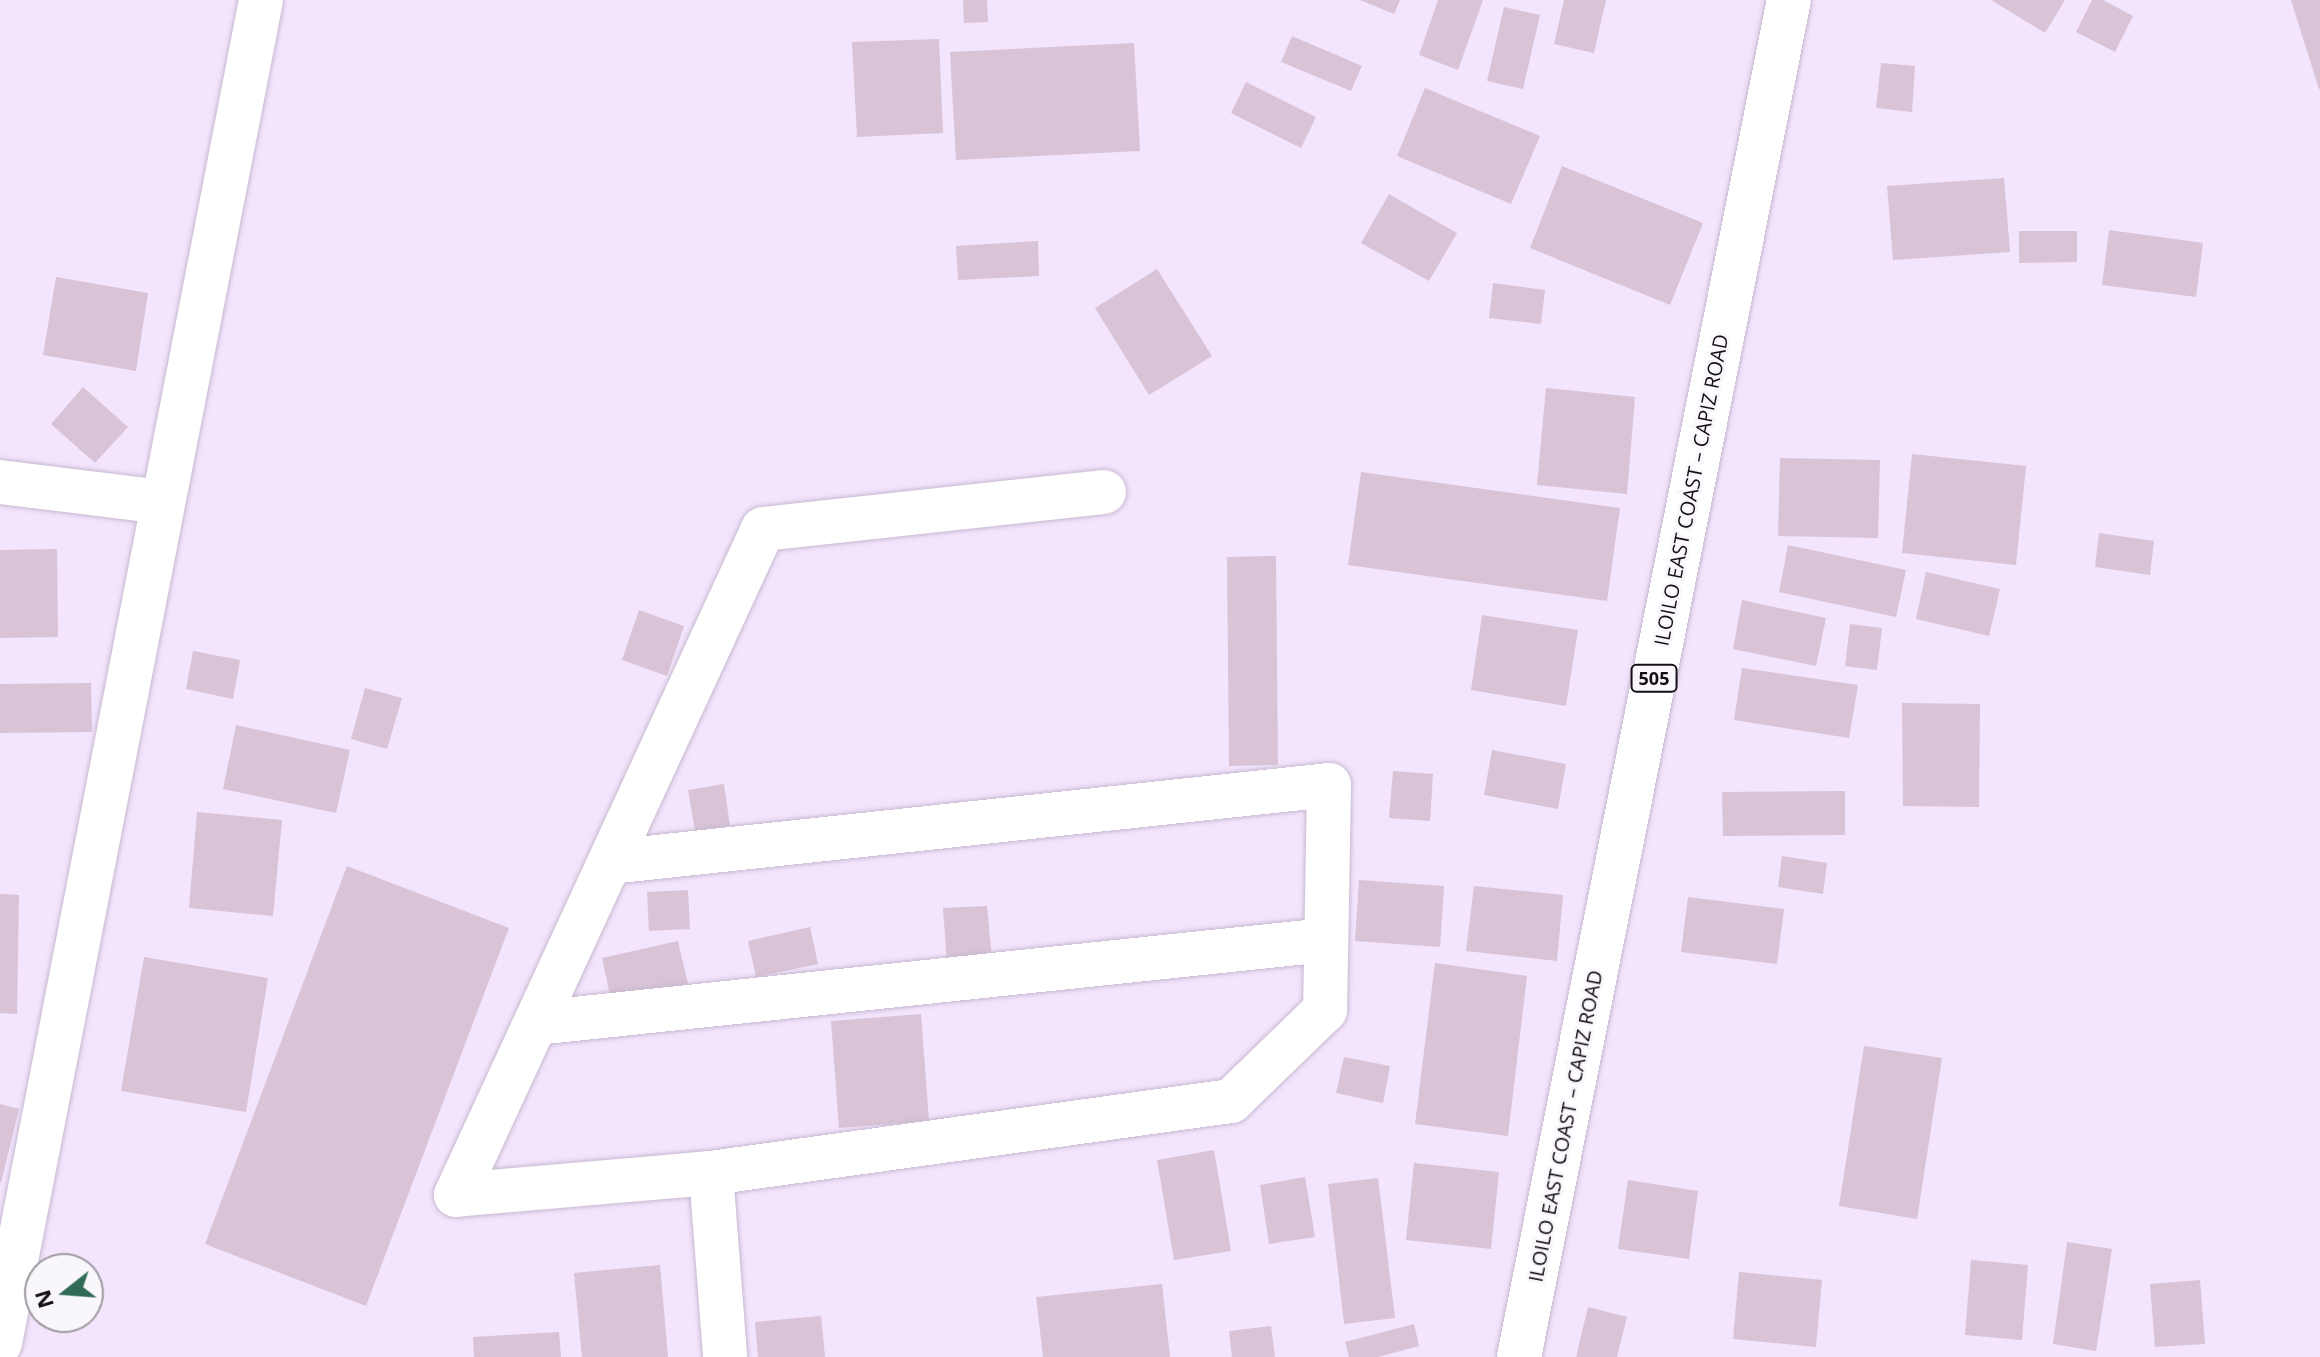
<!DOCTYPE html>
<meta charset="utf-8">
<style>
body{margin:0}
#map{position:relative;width:2320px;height:1357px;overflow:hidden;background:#f3e5fd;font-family:"Open Sans",sans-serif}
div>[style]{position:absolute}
.building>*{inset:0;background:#d9c3d6}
.roads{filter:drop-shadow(0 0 2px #c7b9d0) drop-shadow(0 0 2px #c7b9d0)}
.minor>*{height:44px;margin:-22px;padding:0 22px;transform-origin:22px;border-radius:22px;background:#fff}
.primary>*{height:44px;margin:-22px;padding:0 22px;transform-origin:22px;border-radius:22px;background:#fff}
span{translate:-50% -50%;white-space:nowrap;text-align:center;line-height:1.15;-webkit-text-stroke:6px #faf7fc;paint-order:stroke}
.shield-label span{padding:2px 6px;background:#faf7fc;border:2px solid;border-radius:6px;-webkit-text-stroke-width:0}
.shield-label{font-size:18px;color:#140f17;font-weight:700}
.street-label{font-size:20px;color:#140f17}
.north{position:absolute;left:24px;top:1253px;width:80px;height:80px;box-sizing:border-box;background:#faf7fc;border:2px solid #9e9aa0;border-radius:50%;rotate:253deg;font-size:22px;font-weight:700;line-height:32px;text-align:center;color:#140f17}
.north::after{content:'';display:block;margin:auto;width:28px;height:36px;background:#2f6b56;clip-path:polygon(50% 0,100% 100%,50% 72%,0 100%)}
</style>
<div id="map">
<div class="building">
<div style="clip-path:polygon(963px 0,987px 0,988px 22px,964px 23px)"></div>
<div style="clip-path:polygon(1360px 0,1400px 0,1394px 14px)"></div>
<div style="clip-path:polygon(1438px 0,1483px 0,1458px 70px,1419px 55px)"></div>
<div style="clip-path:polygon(1564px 0,1606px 0,1594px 53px,1554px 44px)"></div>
<div style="clip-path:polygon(1991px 0,2065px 0,2045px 33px)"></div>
<div style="clip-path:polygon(2092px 0,2103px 0,2133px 16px,2115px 52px,2076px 32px)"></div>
<div style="clip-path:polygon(2291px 0,2320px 0,2320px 89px,2319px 89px)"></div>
<div style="clip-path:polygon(1504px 7px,1540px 15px,1523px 89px,1487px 81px)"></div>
<div style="clip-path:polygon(1292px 36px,1362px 66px,1351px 91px,1281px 62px)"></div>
<div style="clip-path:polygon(939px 39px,943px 133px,857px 137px,852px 42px)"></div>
<div style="clip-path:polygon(1134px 43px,1140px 151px,956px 160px,950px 52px)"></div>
<div style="clip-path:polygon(1881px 63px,1915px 66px,1912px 112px,1876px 108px)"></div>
<div style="clip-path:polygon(1246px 82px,1316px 117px,1301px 148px,1231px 113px)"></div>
<div style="clip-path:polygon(1425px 88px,1540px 136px,1511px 204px,1397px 156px)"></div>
<div style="clip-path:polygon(1562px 166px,1703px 223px,1670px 305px,1530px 248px)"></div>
<div style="clip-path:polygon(2004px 178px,2010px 252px,1893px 260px,1887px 186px)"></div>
<div style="clip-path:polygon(1389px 194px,1457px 233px,1429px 281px,1361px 243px)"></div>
<div style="clip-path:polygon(2109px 230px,2203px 243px,2196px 297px,2102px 285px)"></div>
<div style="clip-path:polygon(2019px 231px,2077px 231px,2077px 262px,2019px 263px)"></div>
<div style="clip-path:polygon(1038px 241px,1039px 276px,958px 280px,956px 246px)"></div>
<div style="clip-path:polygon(1157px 269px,1212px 356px,1149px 395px,1095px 308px)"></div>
<div style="clip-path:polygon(56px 277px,148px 293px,136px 371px,43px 355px)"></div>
<div style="clip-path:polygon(1493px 283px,1545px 290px,1541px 324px,1489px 318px)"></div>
<div style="clip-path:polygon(83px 387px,128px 427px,95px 463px,51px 424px)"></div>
<div style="clip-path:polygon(1546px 388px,1635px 397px,1627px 494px,1537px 485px)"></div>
<div style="clip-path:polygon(1912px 454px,2026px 466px,2016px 565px,1902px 553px)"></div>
<div style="clip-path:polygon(1780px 458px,1880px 460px,1878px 538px,1778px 536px)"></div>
<div style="clip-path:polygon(1361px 472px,1620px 508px,1607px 601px,1348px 565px)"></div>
<div style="clip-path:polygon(2099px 533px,2154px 541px,2150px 575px,2095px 567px)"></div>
<div style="clip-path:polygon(1788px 545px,1906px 570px,1896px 617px,1779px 592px)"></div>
<div style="clip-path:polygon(57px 549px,58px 637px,0 638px,0 550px)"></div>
<div style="clip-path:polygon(1276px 556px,1278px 765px,1229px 766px,1227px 557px)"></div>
<div style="clip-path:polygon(1926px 572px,2000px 589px,1989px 636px,1916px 619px)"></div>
<div style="clip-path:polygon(1742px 600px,1826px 618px,1816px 666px,1733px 649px)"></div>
<div style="clip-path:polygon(639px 610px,684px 626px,667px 676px,622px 660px)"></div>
<div style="clip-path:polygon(1482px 615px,1578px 630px,1566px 706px,1471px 690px)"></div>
<div style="clip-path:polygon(1850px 624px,1882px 628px,1877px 670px,1845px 666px)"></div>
<div style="clip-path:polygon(193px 651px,240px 660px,233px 699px,186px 689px)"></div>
<div style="clip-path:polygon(1742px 668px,1858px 685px,1849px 738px,1734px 720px)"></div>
<div style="clip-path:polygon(91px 683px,92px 732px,0 733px,0 684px)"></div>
<div style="clip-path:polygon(365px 688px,402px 698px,387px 749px,351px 739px)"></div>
<div style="clip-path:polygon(1902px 703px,1980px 704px,1979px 807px,1903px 806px)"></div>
<div style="clip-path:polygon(236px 725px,350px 750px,336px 813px,223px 789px)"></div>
<div style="clip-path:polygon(1492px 750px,1566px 764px,1558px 809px,1484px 795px)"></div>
<div style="clip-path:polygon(1393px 771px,1433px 774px,1430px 821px,1389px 818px)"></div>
<div style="clip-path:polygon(724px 784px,730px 826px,695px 831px,688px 790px)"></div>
<div style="clip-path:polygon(1845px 791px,1845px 835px,1723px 836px,1722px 792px)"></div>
<div style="clip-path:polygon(197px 812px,282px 820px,273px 916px,189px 908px)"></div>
<div style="clip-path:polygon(1782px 856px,1827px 863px,1823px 894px,1778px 887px)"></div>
<div style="clip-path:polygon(347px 866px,509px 928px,366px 1306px,205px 1244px)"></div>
<div style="clip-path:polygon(1359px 880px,1444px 886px,1440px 947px,1355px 941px)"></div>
<div style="clip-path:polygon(1474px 886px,1563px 895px,1557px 961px,1466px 951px)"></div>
<div style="clip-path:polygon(688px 890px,690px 929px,649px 931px,647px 892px)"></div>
<div style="clip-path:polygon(0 894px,19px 895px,17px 1014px,0 1013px)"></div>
<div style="clip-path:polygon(1688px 897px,1784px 909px,1777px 964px,1681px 952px)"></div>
<div style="clip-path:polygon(987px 906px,992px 960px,947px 964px,943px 908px)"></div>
<div style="clip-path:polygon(810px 927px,818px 964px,756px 977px,748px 941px)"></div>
<div style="clip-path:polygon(678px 941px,689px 988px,612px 1004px,602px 958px)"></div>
<div style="clip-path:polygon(144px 957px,268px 978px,246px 1112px,121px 1091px)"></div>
<div style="clip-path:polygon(1435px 963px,1527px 976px,1508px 1136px,1415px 1124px)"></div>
<div style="clip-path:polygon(921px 1014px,929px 1121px,839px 1128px,831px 1021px)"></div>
<div style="clip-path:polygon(1864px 1046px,1942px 1058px,1917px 1219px,1839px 1206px)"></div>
<div style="clip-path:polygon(1344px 1057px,1390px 1066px,1383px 1103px,1336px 1093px)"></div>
<div style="clip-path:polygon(0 1104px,19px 1109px,1px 1183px,0 1183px)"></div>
<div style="clip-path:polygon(1214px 1150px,1231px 1251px,1174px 1260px,1157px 1160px)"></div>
<div style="clip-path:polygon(1414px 1163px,1499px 1172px,1491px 1249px,1406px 1240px)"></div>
<div style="clip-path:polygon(1305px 1177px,1315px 1237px,1269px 1244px,1260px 1185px)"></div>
<div style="clip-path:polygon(1378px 1178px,1395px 1318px,1344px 1324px,1328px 1184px)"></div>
<div style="clip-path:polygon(1628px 1180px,1698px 1191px,1689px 1259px,1618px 1249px)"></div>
<div style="clip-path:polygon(2067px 1242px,2112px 1249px,2096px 1351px,2053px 1344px)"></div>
<div style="clip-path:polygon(1971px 1260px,2028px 1265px,2022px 1340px,1965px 1335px)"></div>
<div style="clip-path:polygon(660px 1265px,668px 1357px,582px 1357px,574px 1273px)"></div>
<div style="clip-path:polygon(1739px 1272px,1822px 1280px,1816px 1347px,1733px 1339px)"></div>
<div style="clip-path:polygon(2200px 1280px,2205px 1344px,2155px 1347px,2150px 1284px)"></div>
<div style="clip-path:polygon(1162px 1284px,1170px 1357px,1043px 1357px,1036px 1297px)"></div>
<div style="clip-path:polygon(1588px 1307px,1627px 1317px,1617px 1357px,1576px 1357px)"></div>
<div style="clip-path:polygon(821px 1316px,825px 1357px,758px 1357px,755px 1322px)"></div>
<div style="clip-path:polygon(1414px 1324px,1419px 1346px,1378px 1357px,1349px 1357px,1345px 1342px)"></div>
<div style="clip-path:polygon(1271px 1326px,1275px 1357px,1232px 1357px,1229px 1331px)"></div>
<div style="clip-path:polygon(559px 1332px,561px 1357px,474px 1357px,473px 1337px)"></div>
</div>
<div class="roads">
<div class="minor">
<div style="left:0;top:482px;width:164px;rotate:7deg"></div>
<div style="left:610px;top:862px;width:723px;rotate:-6.11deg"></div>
<div style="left:1329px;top:785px;width:225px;rotate:91deg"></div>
<div style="left:1325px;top:1010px;width:131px;rotate:135.9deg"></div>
<div style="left:1231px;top:1101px;width:525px;rotate:172.12deg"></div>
<div style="left:711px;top:1173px;width:256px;rotate:175.1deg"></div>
<div style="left:456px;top:1195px;width:733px;rotate:-65.25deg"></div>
<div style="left:763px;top:529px;width:343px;rotate:-6.2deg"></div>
<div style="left:536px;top:1023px;width:794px;rotate:-6deg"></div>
<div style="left:711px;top:1173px;width:185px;rotate:85.6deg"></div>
<div style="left:0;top:1343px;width:1368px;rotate:-79deg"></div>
</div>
<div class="primary">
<div style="left:1519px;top:1357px;width:1384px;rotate:-78.75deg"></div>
</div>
</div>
<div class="shield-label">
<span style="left:1654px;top:678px">505</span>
</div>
<div class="street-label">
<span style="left:1691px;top:490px;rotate:-79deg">ILOILO EAST COAST – CAPIZ ROAD</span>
<span style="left:1565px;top:1126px;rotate:-79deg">ILOILO EAST COAST – CAPIZ ROAD</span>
</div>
<div class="north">N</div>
</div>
